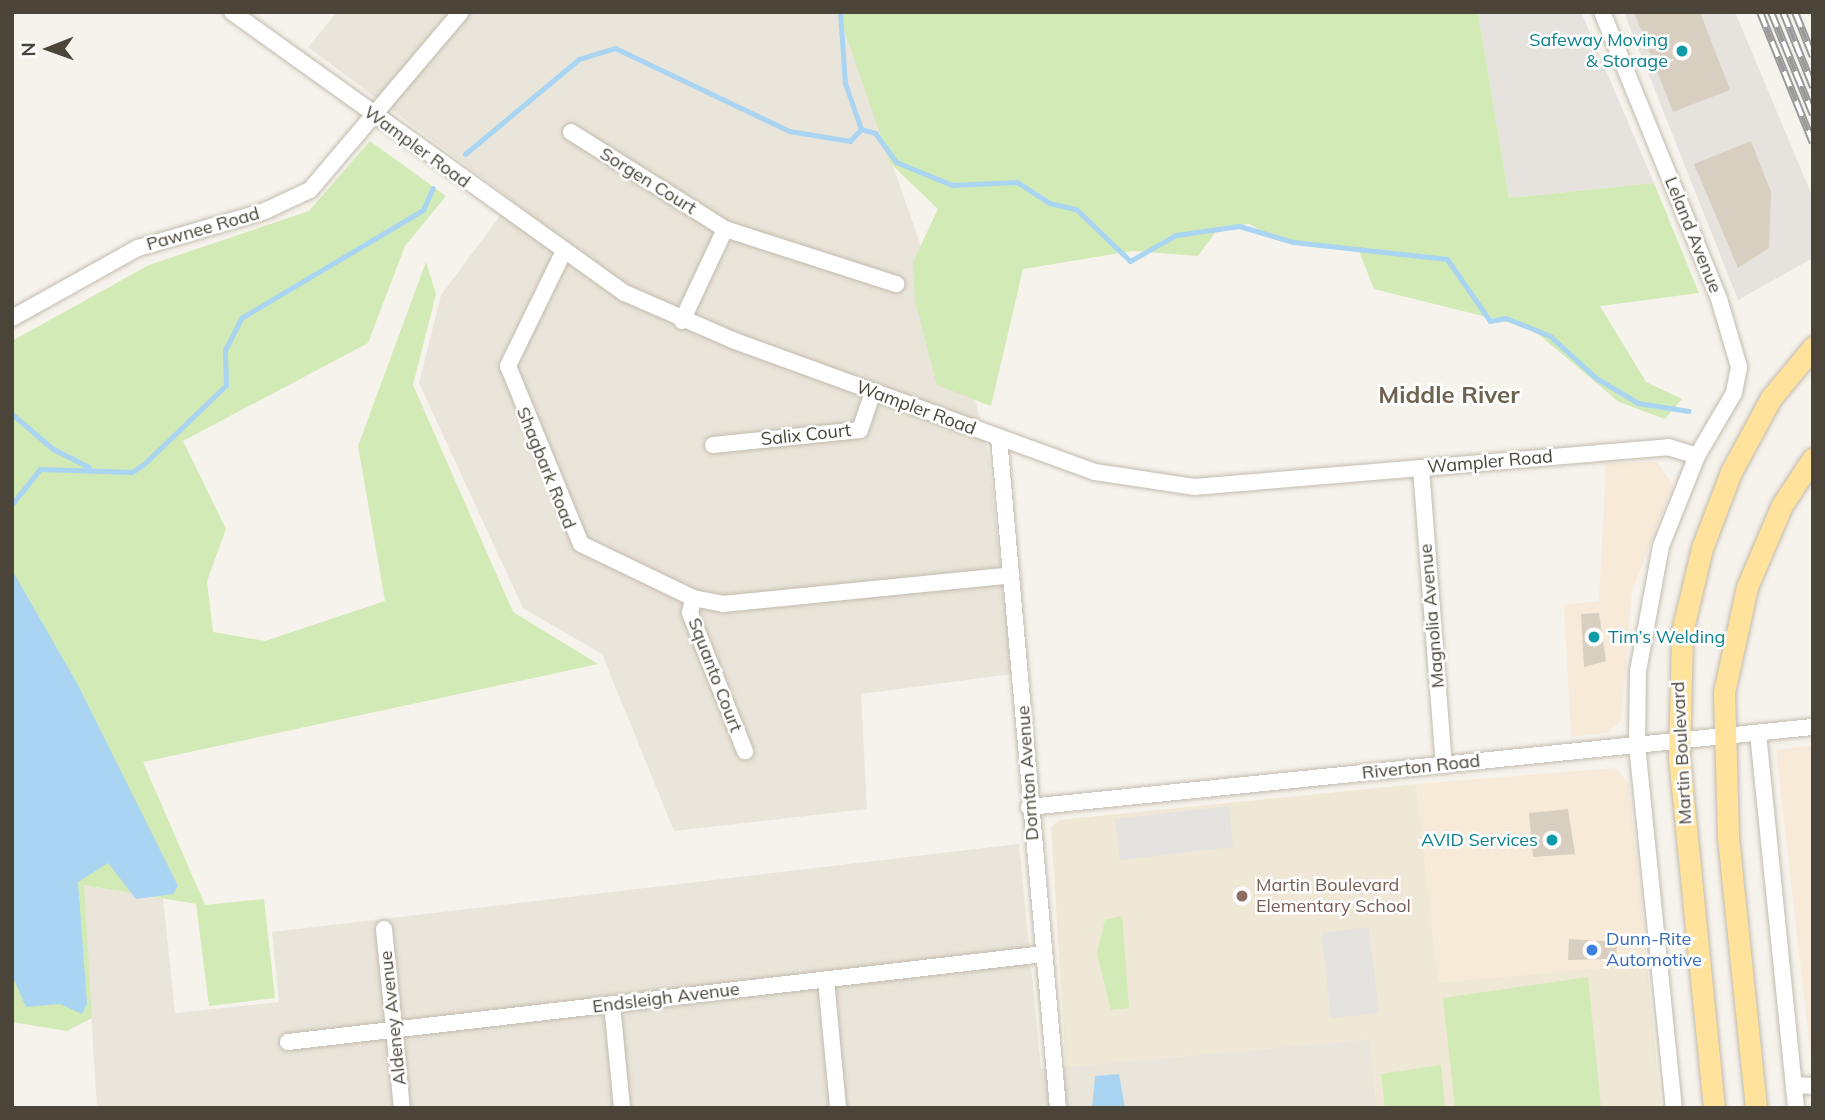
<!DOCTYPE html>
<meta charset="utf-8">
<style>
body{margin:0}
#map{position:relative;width:1825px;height:1120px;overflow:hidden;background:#f6f3ec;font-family:Mulish,sans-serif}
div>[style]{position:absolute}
.residential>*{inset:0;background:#eae5da}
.commercial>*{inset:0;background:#f7ead8}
.industrial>*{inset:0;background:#e6e2dd}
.education>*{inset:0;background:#efe8d6}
.green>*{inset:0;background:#d2eab5}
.parking>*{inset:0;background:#e5e3e0}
.water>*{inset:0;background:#a9d4f2}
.stream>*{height:5px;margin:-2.5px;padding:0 2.5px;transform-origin:2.5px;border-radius:2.5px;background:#a9d4f2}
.building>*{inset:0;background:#d8cfc1}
.roads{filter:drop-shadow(0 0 2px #c2bbae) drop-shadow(0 0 2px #c2bbae)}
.minor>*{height:16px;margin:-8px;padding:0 8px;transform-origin:8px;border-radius:8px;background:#fff}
.major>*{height:21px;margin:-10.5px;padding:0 10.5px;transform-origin:10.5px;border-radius:10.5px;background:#ffe39c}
.rail>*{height:8px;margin-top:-4px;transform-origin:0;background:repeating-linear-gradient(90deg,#fff 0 16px,#9a9a9a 0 32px);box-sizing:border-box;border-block:2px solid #9a9a9a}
.dots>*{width:19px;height:19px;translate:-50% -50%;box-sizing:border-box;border:4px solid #fff;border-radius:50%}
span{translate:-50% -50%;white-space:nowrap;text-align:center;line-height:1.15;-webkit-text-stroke:5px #fff;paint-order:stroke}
.culture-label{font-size:18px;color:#0d838f}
.right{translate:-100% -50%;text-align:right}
.left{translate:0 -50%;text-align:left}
.street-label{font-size:18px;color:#4b4439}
.education-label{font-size:18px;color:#785e54}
.shop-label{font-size:18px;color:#366cbe}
.district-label{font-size:24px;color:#6e6250;font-weight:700}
.frame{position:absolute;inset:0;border:14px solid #4b4439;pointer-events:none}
.north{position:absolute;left:14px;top:14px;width:70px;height:70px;-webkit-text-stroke:5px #fff;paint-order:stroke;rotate:269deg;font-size:19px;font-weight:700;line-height:28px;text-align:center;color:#4b4439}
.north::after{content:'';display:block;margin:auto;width:24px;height:32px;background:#4b4439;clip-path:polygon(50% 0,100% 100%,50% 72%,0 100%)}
</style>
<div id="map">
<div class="residential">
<div style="clip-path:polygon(337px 12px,839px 12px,977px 406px,989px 458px,1012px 674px,861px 694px,867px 809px,674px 831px,602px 654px,523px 608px,419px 383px,441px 295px,512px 200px,308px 47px)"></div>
<div style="clip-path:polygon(1019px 844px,1041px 1069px,1370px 1039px,1377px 1108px,97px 1108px,83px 885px,163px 898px,175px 1013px,279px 1002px,272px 932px)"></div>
</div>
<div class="commercial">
<div style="clip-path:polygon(1657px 462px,1673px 485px,1632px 591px,1621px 721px,1607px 733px,1571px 737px,1564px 605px,1599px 601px,1606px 463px)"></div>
<div style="clip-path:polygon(1813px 745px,1813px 1074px,1776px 750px)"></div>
<div style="clip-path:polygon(1616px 768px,1629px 784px,1647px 964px,1438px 984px,1416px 784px)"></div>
</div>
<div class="industrial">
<div style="clip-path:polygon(1478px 12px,1581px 12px,1654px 183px,1509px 198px)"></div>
<div style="clip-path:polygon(1624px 12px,1735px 12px,1813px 198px,1813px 258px,1738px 300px)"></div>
</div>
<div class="education">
<div style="clip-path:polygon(1416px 784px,1438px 983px,1647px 964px,1661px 1108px,1377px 1108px,1370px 1039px,1066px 1067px,1051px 828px,1059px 820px)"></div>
</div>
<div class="green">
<div style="clip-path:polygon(838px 12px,1478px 12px,1509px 198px,1654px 183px,1699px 293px,1600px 306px,1646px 382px,1682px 399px,1665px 419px,1619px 402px,1531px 328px,1374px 289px,1359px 251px,1278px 239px,1249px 224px,1219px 227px,1198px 256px,1132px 251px,1023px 269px,991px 406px,937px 385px,915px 301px,913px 262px,938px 209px,890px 163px)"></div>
<div style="clip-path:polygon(370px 141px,446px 196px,405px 246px,368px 343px,183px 441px,226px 529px,207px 581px,213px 632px,265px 641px,385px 601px,358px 446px,426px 262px,436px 294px,413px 385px,513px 612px,598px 664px,143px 762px,205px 905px,264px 899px,275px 998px,209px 1006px,196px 904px,84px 885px,92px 1018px,67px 1031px,12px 1022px,12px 341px,149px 265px,309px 211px)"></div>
<div style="clip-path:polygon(1122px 916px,1129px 1008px,1111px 1010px,1097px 953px,1105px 920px)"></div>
<div style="clip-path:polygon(1588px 977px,1601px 1108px,1455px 1108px,1443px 998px)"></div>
<div style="clip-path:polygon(1441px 1065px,1445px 1108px,1385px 1108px,1381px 1074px)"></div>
</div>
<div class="parking">
<div style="clip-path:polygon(1229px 806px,1233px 847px,1120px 860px,1115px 819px)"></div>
<div style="clip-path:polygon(1369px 927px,1379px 1013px,1331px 1018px,1321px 933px)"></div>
</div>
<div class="water">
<div style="clip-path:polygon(12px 570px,78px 685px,178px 886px,173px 894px,136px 899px,108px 863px,78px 882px,87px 1004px,82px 1014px,60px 1004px,26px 1007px,12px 975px)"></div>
<div style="clip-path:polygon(1119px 1074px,1125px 1108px,1092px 1108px,1095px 1076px)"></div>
</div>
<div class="stream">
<div style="left:840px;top:12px;width:71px;rotate:86deg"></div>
<div style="left:845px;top:83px;width:49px;rotate:70.8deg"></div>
<div style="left:861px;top:129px;width:15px;rotate:16deg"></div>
<div style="left:875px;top:133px;width:36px;rotate:54deg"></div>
<div style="left:896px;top:162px;width:61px;rotate:22.3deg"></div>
<div style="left:952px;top:185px;width:65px;rotate:-2.6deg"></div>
<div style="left:1017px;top:182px;width:38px;rotate:33deg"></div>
<div style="left:1049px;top:203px;width:28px;rotate:13deg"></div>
<div style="left:1076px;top:209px;width:75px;rotate:43.9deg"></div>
<div style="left:1130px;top:261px;width:53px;rotate:-29.5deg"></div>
<div style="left:1176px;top:235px;width:64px;rotate:-8.1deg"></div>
<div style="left:1239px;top:226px;width:56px;rotate:16.5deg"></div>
<div style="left:1293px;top:242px;width:155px;rotate:6.3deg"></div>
<div style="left:1447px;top:259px;width:75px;rotate:55.3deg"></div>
<div style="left:1490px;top:321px;width:16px;rotate:-11deg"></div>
<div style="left:1506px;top:318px;width:48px;rotate:22.2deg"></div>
<div style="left:1550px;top:336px;width:62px;rotate:42.4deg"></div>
<div style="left:1596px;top:378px;width:49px;rotate:30.8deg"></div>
<div style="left:1638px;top:403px;width:51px;rotate:9.1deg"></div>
<div style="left:465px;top:154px;width:148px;rotate:-39.8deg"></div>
<div style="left:579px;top:59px;width:38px;rotate:-17deg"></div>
<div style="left:615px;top:48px;width:193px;rotate:25.5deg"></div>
<div style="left:789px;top:131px;width:62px;rotate:9.3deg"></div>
<div style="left:850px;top:141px;width:16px;rotate:-47deg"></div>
<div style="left:12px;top:414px;width:54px;rotate:40.5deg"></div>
<div style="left:53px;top:449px;width:40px;rotate:26.6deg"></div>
<div style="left:12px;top:504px;width:45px;rotate:-51.3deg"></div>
<div style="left:40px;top:469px;width:92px;rotate:1.9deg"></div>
<div style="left:132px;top:472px;width:14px;rotate:-34deg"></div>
<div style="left:144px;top:464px;width:114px;rotate:-43.9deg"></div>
<div style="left:226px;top:385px;width:35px;rotate:-92deg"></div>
<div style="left:225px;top:350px;width:36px;rotate:-63deg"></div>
<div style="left:241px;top:318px;width:212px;rotate:-30.7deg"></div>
<div style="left:423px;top:210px;width:24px;rotate:-66deg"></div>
</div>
<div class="building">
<div style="clip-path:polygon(1634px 12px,1700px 12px,1730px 90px,1673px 112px)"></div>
<div style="clip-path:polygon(1751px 141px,1771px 192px,1769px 248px,1738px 268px,1694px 164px)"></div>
<div style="clip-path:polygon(1599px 613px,1606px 661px,1584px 667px,1581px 614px)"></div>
<div style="clip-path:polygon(1568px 809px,1575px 854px,1533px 857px,1529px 813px)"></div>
<div style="clip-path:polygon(1569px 939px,1617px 942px,1616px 959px,1568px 960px)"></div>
</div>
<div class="roads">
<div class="minor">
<div style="left:232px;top:12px;width:483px;rotate:35.6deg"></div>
<div style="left:625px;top:293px;width:120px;rotate:23.6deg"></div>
<div style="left:735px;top:341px;width:383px;rotate:20deg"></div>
<div style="left:1095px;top:472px;width:100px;rotate:8.6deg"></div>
<div style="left:1194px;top:487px;width:476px;rotate:-4.8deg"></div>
<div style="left:1668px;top:447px;width:30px;rotate:17deg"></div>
<div style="left:1602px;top:12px;width:310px;rotate:67.8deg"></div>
<div style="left:1719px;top:299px;width:71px;rotate:73.6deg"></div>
<div style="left:1739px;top:367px;width:26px;rotate:101deg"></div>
<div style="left:1734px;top:393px;width:73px;rotate:120.4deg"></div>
<div style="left:1697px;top:456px;width:97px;rotate:111.8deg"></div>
<div style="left:1661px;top:546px;width:127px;rotate:100.4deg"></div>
<div style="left:1638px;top:671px;width:74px;rotate:90.8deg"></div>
<div style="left:1637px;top:745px;width:365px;rotate:84.2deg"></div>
<div style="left:571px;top:132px;width:182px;rotate:32.2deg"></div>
<div style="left:725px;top:229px;width:180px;rotate:17.8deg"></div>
<div style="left:563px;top:253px;width:126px;rotate:116deg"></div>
<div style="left:508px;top:366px;width:192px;rotate:67.7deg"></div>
<div style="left:581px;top:544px;width:124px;rotate:25.7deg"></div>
<div style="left:693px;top:598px;width:31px;rotate:11deg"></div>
<div style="left:723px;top:604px;width:290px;rotate:-5.7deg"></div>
<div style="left:12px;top:318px;width:144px;rotate:-29.1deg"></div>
<div style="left:138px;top:248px;width:132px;rotate:-16.2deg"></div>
<div style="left:265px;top:211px;width:50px;rotate:-25deg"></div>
<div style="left:310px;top:190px;width:233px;rotate:-49.7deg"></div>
<div style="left:682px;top:321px;width:102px;rotate:-64.9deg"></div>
<div style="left:999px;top:438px;width:673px;rotate:84.97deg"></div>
<div style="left:713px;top:445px;width:148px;rotate:-5.8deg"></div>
<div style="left:860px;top:430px;width:40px;rotate:-71.1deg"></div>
<div style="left:1421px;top:468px;width:298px;rotate:85.6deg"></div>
<div style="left:693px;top:598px;width:15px;rotate:101deg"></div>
<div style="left:690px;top:613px;width:149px;rotate:68.3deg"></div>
<div style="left:1758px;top:733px;width:377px;rotate:84.2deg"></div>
<div style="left:1029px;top:807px;width:788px;rotate:-5.83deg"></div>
<div style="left:384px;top:929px;width:180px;rotate:84.3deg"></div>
<div style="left:826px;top:980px;width:129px;rotate:84.6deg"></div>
<div style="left:612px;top:1004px;width:104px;rotate:84.5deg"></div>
<div style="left:288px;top:1042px;width:761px;rotate:-6.64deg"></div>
<div style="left:1794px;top:1085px;width:19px;rotate:3deg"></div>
</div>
<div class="major">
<div style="left:1714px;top:1108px;width:351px;rotate:-95.7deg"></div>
<div style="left:1679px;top:759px;width:127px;rotate:-88.6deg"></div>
<div style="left:1682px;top:632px;width:86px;rotate:-76.6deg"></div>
<div style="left:1702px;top:548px;width:81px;rotate:-69.1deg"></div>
<div style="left:1731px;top:472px;width:84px;rotate:-61.6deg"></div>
<div style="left:1771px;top:398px;width:66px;rotate:-50.5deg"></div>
<div style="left:1756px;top:1108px;width:274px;rotate:-95.9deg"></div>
<div style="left:1728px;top:835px;width:143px;rotate:-91.6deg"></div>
<div style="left:1724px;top:692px;width:107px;rotate:-77.6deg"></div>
<div style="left:1747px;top:587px;width:89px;rotate:-66.9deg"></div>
<div style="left:1782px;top:505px;width:56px;rotate:-56.6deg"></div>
</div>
</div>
<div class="rail">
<div style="left:1760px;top:12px;width:141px;rotate:68deg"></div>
<div style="left:1771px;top:12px;width:111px;rotate:67.8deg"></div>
<div style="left:1783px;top:12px;width:81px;rotate:68.2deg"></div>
<div style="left:1795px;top:12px;width:48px;rotate:68.2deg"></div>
</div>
<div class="dots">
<div style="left:1682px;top:51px;background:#0f9aa8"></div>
<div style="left:1594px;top:637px;background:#0f9aa8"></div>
<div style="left:1552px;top:840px;background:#0f9aa8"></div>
<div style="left:1242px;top:896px;background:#8d6e63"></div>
<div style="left:1592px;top:950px;background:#3f7fe0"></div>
</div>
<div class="culture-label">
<span class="right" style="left:1668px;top:51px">Safeway Moving<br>&amp; Storage</span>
<span class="left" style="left:1608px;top:637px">Tim’s Welding</span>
<span class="right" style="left:1538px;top:840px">AVID Services</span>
</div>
<div class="street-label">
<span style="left:417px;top:147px;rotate:36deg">Wampler Road</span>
<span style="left:648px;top:181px;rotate:32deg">Sorgen Court</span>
<span style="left:203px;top:229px;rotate:-16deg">Pawnee Road</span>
<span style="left:1693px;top:235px;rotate:68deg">Leland Avenue</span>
<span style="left:916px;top:408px;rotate:20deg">Wampler Road</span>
<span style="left:806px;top:435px;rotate:-6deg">Salix Court</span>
<span style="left:1490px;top:462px;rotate:-5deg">Wampler Road</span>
<span style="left:546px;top:468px;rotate:68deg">Shagbark Road</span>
<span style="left:1432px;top:616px;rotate:-95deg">Magnolia Avenue</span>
<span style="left:715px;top:675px;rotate:69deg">Squanto Court</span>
<span style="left:1682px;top:753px;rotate:-93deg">Martin Boulevard</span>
<span style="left:1421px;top:767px;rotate:-6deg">Riverton Road</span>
<span style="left:1028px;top:773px;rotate:-94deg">Dornton Avenue</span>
<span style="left:666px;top:998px;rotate:-7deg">Endsleigh Avenue</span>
<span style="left:393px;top:1018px;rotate:-96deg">Aldeney Avenue</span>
</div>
<div class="education-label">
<span class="left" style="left:1256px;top:896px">Martin Boulevard<br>Elementary School</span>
</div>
<div class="shop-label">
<span class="left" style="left:1606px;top:950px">Dunn-Rite<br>Automotive</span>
</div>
<div class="district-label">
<span style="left:1449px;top:395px">Middle River</span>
</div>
<div class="frame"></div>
<div class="north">N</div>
</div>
